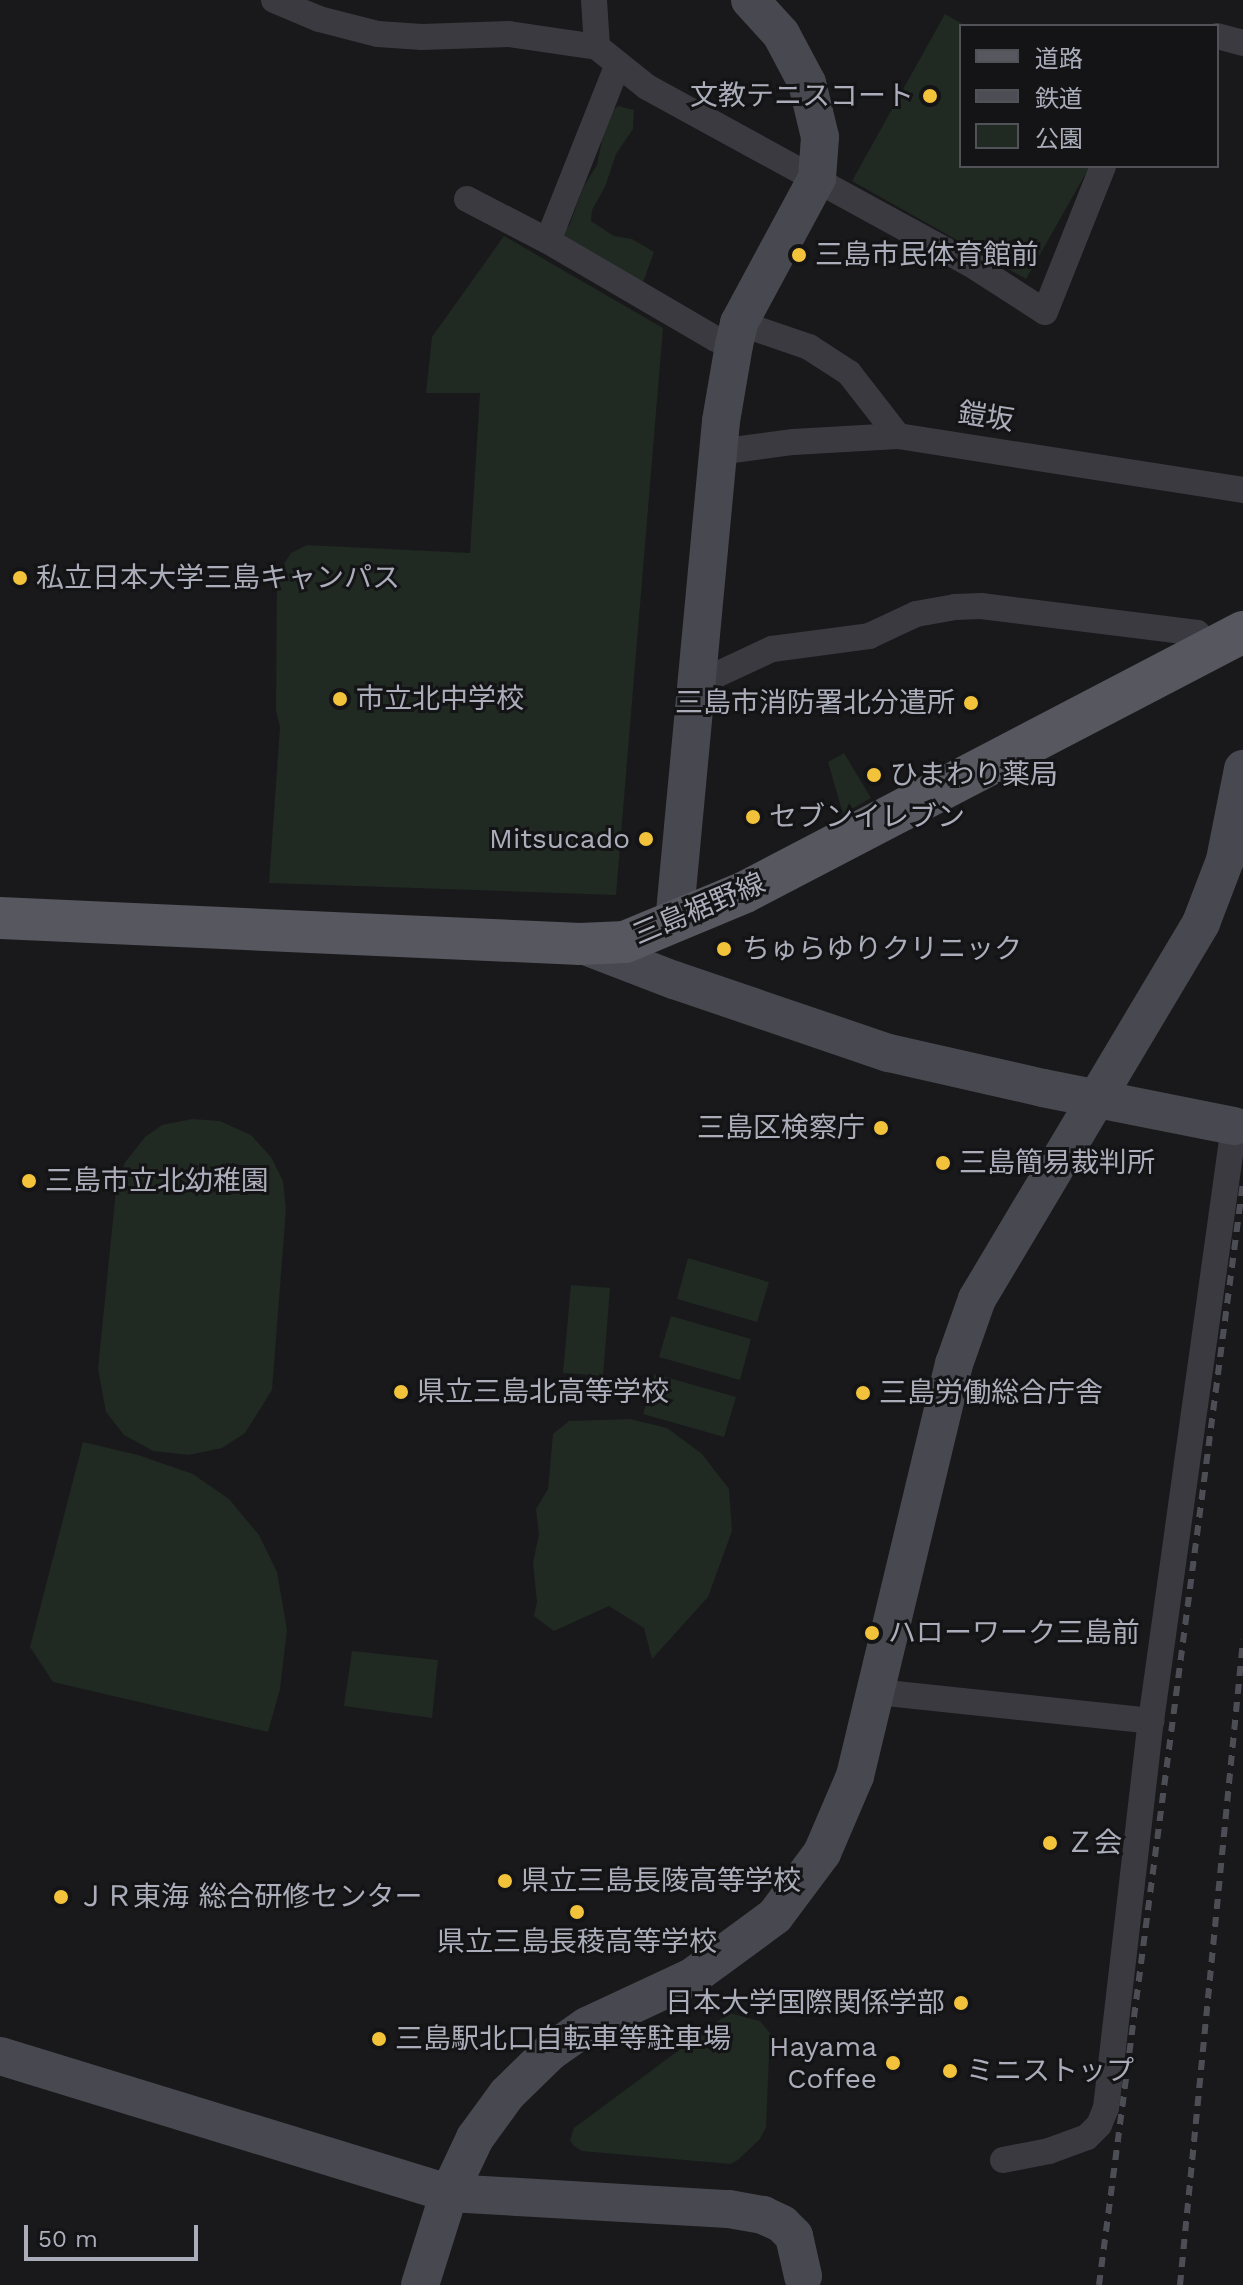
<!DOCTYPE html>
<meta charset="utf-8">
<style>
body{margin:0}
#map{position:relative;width:1243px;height:2285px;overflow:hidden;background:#19191b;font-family:"Work Sans","Noto Sans JP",sans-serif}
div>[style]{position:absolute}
.green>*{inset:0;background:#202922}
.street>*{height:26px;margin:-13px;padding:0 13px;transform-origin:13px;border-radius:13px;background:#3a3a40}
.secondary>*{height:38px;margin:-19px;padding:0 19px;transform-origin:19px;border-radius:19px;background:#484950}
.primary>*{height:42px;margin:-21px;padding:0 21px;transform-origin:21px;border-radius:21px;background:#56575f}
.rail>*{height:6px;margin-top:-3px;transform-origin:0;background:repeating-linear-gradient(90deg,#4d4e55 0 10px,transparent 0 18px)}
.dots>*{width:22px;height:22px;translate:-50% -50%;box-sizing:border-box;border:4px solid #141416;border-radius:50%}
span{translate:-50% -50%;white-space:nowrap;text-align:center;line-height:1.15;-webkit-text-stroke:6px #141416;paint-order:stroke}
.poi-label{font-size:28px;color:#abaeba}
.right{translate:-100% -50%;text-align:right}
.left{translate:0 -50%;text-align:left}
.street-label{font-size:28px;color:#abaeba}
.legend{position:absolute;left:959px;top:24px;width:260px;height:144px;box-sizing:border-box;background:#141416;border:2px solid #505258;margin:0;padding:10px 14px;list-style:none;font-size:24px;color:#abaeba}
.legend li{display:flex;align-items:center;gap:16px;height:40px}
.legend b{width:40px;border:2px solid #505258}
.scale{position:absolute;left:24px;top:2225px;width:174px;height:36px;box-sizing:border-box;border:4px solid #abaeba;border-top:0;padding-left:10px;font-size:24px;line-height:28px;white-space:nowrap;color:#abaeba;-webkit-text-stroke:6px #141416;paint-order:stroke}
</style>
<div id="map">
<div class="green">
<div style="clip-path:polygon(945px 14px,966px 26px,961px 26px,961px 166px,1090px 166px,1026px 279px,852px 181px)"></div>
<div style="clip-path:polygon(618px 106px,634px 110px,633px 129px,616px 154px,605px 187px,592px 210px,591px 221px,614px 236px,632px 239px,654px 252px,642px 285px,559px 236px,569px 226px,584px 186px,597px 165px,607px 115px)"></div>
<div style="clip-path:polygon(504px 236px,663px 328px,616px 895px,269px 883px,280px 727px,276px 710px,277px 581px,283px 565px,291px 553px,307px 545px,470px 553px,480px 393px,426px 393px,432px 337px)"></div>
<div style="clip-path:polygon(844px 753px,871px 798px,843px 814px,828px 762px)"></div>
<div style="clip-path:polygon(192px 1119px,220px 1121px,251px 1135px,271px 1157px,283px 1181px,286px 1209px,272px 1390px,245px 1433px,222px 1448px,189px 1455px,153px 1451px,124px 1435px,106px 1412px,98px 1369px,117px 1180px,126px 1161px,145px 1137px,162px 1125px)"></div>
<div style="clip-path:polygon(688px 1258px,769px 1282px,757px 1322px,677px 1299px)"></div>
<div style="clip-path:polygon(571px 1285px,610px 1288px,603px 1376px,563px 1373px)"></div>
<div style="clip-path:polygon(671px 1316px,751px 1339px,740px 1380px,659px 1357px)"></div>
<div style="clip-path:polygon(655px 1374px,736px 1397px,724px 1437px,643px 1414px)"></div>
<div style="clip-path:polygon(630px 1419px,667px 1428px,702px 1454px,729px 1489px,732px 1531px,708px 1597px,652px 1659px,644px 1628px,609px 1606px,554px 1631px,534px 1616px,537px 1602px,533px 1563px,539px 1534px,536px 1509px,548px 1489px,553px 1434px,569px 1421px)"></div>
<div style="clip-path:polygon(83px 1442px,138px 1455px,193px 1474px,229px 1499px,259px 1535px,277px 1572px,287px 1630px,280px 1689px,268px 1732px,53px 1682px,30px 1647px)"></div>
<div style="clip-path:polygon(352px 1651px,438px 1660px,432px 1718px,344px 1706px)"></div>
<div style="clip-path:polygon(729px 2013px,760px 2021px,770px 2033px,766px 2127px,760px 2139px,738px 2160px,730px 2164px,582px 2151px,574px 2146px,570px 2140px,574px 2128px)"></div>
</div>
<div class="street">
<div style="left:274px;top:0;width:49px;rotate:22.9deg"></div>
<div style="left:319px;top:19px;width:61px;rotate:14.3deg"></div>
<div style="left:378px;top:34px;width:44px;rotate:3.9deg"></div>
<div style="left:422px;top:37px;width:87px;rotate:-2deg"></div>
<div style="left:509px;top:34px;width:89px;rotate:8.4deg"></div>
<div style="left:597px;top:47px;width:64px;rotate:38.7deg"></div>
<div style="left:647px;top:87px;width:367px;rotate:28.7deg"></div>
<div style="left:969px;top:263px;width:90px;rotate:32.8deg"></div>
<div style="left:1045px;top:312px;width:157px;rotate:-68.3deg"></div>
<div style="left:594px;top:0;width:47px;rotate:86.3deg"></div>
<div style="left:1217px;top:36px;width:27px;rotate:15deg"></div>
<div style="left:618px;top:64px;width:190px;rotate:111.6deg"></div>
<div style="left:548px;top:241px;width:194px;rotate:30.3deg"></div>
<div style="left:716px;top:339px;width:19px;rotate:18deg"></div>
<div style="left:467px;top:199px;width:91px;rotate:27.4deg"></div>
<div style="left:739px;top:323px;width:74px;rotate:18.9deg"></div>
<div style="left:809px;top:347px;width:48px;rotate:33deg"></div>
<div style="left:849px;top:373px;width:80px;rotate:52.1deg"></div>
<div style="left:718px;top:452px;width:76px;rotate:-7.6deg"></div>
<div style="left:793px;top:442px;width:105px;rotate:-3.3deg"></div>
<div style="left:898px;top:436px;width:349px;rotate:8.9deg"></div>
<div style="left:699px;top:683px;width:81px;rotate:-25deg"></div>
<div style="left:772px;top:649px;width:98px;rotate:-7.6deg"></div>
<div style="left:869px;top:636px;width:52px;rotate:-25.1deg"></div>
<div style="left:916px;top:614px;width:40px;rotate:-10deg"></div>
<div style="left:955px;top:607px;width:26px;rotate:-2deg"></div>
<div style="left:981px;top:606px;width:218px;rotate:7.1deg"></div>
<div style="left:1197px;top:633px;width:22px;rotate:43deg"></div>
<div style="left:877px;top:1692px;width:276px;rotate:6deg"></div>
<div style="left:1003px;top:2160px;width:47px;rotate:-11.1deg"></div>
<div style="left:1049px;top:2151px;width:40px;rotate:-20.2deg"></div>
<div style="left:1087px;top:2137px;width:17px;rotate:-45deg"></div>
<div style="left:1099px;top:2125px;width:18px;rotate:-68deg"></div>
<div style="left:1106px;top:2108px;width:390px;rotate:-83.4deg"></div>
<div style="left:1151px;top:1721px;width:601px;rotate:-82.06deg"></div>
</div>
<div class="secondary">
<div style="left:674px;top:923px;width:504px;rotate:-84.65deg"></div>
<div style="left:721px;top:421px;width:77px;rotate:-80.3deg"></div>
<div style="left:734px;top:345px;width:23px;rotate:-77deg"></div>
<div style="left:739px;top:323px;width:165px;rotate:-61.7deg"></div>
<div style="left:817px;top:178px;width:41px;rotate:-85.8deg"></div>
<div style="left:820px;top:137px;width:56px;rotate:-103.5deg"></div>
<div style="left:807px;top:83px;width:55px;rotate:-118deg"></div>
<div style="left:781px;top:34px;width:46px;rotate:-132.4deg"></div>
<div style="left:580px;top:944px;width:101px;rotate:21deg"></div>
<div style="left:674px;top:980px;width:227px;rotate:18.8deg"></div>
<div style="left:889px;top:1053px;width:158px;rotate:12.8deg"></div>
<div style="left:1043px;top:1088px;width:195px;rotate:11.3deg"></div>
<div style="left:0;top:2056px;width:469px;rotate:17deg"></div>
<div style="left:449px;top:2193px;width:280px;rotate:3.3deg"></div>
<div style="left:729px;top:2209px;width:35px;rotate:10deg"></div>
<div style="left:763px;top:2215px;width:21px;rotate:25deg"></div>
<div style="left:782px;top:2224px;width:17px;rotate:45deg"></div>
<div style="left:794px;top:2236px;width:41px;rotate:77.3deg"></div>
<div style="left:420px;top:2285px;width:96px;rotate:-72.5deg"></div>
<div style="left:449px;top:2193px;width:61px;rotate:-64.7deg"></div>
<div style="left:475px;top:2138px;width:54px;rotate:-54deg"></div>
<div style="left:507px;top:2094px;width:60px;rotate:-44.3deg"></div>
<div style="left:550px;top:2052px;width:45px;rotate:-35.1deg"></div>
<div style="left:587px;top:2026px;width:116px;rotate:-25deg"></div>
<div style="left:692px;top:1977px;width:103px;rotate:-36.3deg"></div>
<div style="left:775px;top:1916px;width:79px;rotate:-53.3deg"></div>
<div style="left:822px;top:1853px;width:84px;rotate:-66.8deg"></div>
<div style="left:855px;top:1776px;width:424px;rotate:-76.5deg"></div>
<div style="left:954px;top:1364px;width:69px;rotate:-70.5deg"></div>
<div style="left:977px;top:1299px;width:438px;rotate:-59.2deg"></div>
<div style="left:1201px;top:923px;width:67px;rotate:-69.1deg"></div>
<div style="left:1225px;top:860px;width:93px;rotate:-78.8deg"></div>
</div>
<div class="primary">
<div style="left:0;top:918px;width:581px;rotate:2.57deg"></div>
<div style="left:580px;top:944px;width:45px;rotate:-2.5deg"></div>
<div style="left:625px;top:942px;width:130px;rotate:-22.6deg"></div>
<div style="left:745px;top:892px;width:562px;rotate:-27.57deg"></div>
</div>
<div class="rail">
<div style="left:1099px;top:2285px;width:1111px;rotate:-82.56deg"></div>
<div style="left:1180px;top:2285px;width:648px;rotate:-84.42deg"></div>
</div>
<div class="dots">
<div style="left:930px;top:96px;background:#f2c33a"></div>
<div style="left:799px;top:255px;background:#f2c33a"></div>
<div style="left:20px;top:578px;background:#f2c33a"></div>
<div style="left:340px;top:699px;background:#f2c33a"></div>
<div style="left:971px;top:703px;background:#f2c33a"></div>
<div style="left:874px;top:775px;background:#f2c33a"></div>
<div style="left:753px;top:817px;background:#f2c33a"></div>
<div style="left:646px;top:839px;background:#f2c33a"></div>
<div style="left:724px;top:949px;background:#f2c33a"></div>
<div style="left:881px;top:1128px;background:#f2c33a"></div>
<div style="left:943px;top:1163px;background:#f2c33a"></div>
<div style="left:29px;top:1181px;background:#f2c33a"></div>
<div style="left:401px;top:1392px;background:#f2c33a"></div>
<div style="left:863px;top:1393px;background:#f2c33a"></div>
<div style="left:872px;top:1633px;background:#f2c33a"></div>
<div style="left:1050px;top:1843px;background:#f2c33a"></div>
<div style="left:505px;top:1881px;background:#f2c33a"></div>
<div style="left:61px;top:1897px;background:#f2c33a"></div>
<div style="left:577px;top:1912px;background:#f2c33a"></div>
<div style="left:961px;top:2003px;background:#f2c33a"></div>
<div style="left:379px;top:2039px;background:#f2c33a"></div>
<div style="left:893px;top:2063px;background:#f2c33a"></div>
<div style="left:950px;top:2071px;background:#f2c33a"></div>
</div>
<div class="poi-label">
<span class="right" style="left:914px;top:96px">文教テニスコート</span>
<span class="left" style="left:815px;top:255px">三島市民体育館前</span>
<span class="left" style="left:36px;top:578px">私立日本大学三島キャンパス</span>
<span class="left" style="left:356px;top:699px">市立北中学校</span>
<span class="right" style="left:955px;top:703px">三島市消防署北分遣所</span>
<span class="left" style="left:890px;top:775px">ひまわり薬局</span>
<span class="left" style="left:769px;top:817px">セブンイレブン</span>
<span class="right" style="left:630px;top:839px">Mitsucado</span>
<span class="left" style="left:742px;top:949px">ちゅらゆりクリニック</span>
<span class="right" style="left:865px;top:1128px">三島区検察庁</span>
<span class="left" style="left:959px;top:1163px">三島簡易裁判所</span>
<span class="left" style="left:45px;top:1181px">三島市立北幼稚園</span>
<span class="left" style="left:417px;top:1392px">県立三島北高等学校</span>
<span class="left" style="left:879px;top:1393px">三島労働総合庁舎</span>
<span class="left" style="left:888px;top:1633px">ハローワーク三島前</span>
<span class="left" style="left:1066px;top:1843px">Ｚ会</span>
<span class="left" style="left:521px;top:1881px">県立三島長陵高等学校</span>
<span class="left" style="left:77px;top:1897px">ＪＲ東海 総合研修センター</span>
<span style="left:577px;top:1942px">県立三島長稜高等学校</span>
<span class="right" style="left:945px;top:2003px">日本大学国際関係学部</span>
<span class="left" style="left:395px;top:2039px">三島駅北口自転車等駐車場</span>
<span class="right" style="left:877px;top:2063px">Hayama<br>Coffee</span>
<span class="left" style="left:966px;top:2071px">ミニストップ</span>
</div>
<div class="street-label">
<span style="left:986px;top:417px;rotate:9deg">鎧坂</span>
<span style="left:699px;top:909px;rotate:-23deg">三島裾野線</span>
</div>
<ul class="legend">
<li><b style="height:10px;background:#56575f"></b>道路</li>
<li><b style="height:10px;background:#4d4e55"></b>鉄道</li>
<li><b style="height:22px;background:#202922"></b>公園</li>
</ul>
<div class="scale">50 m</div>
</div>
